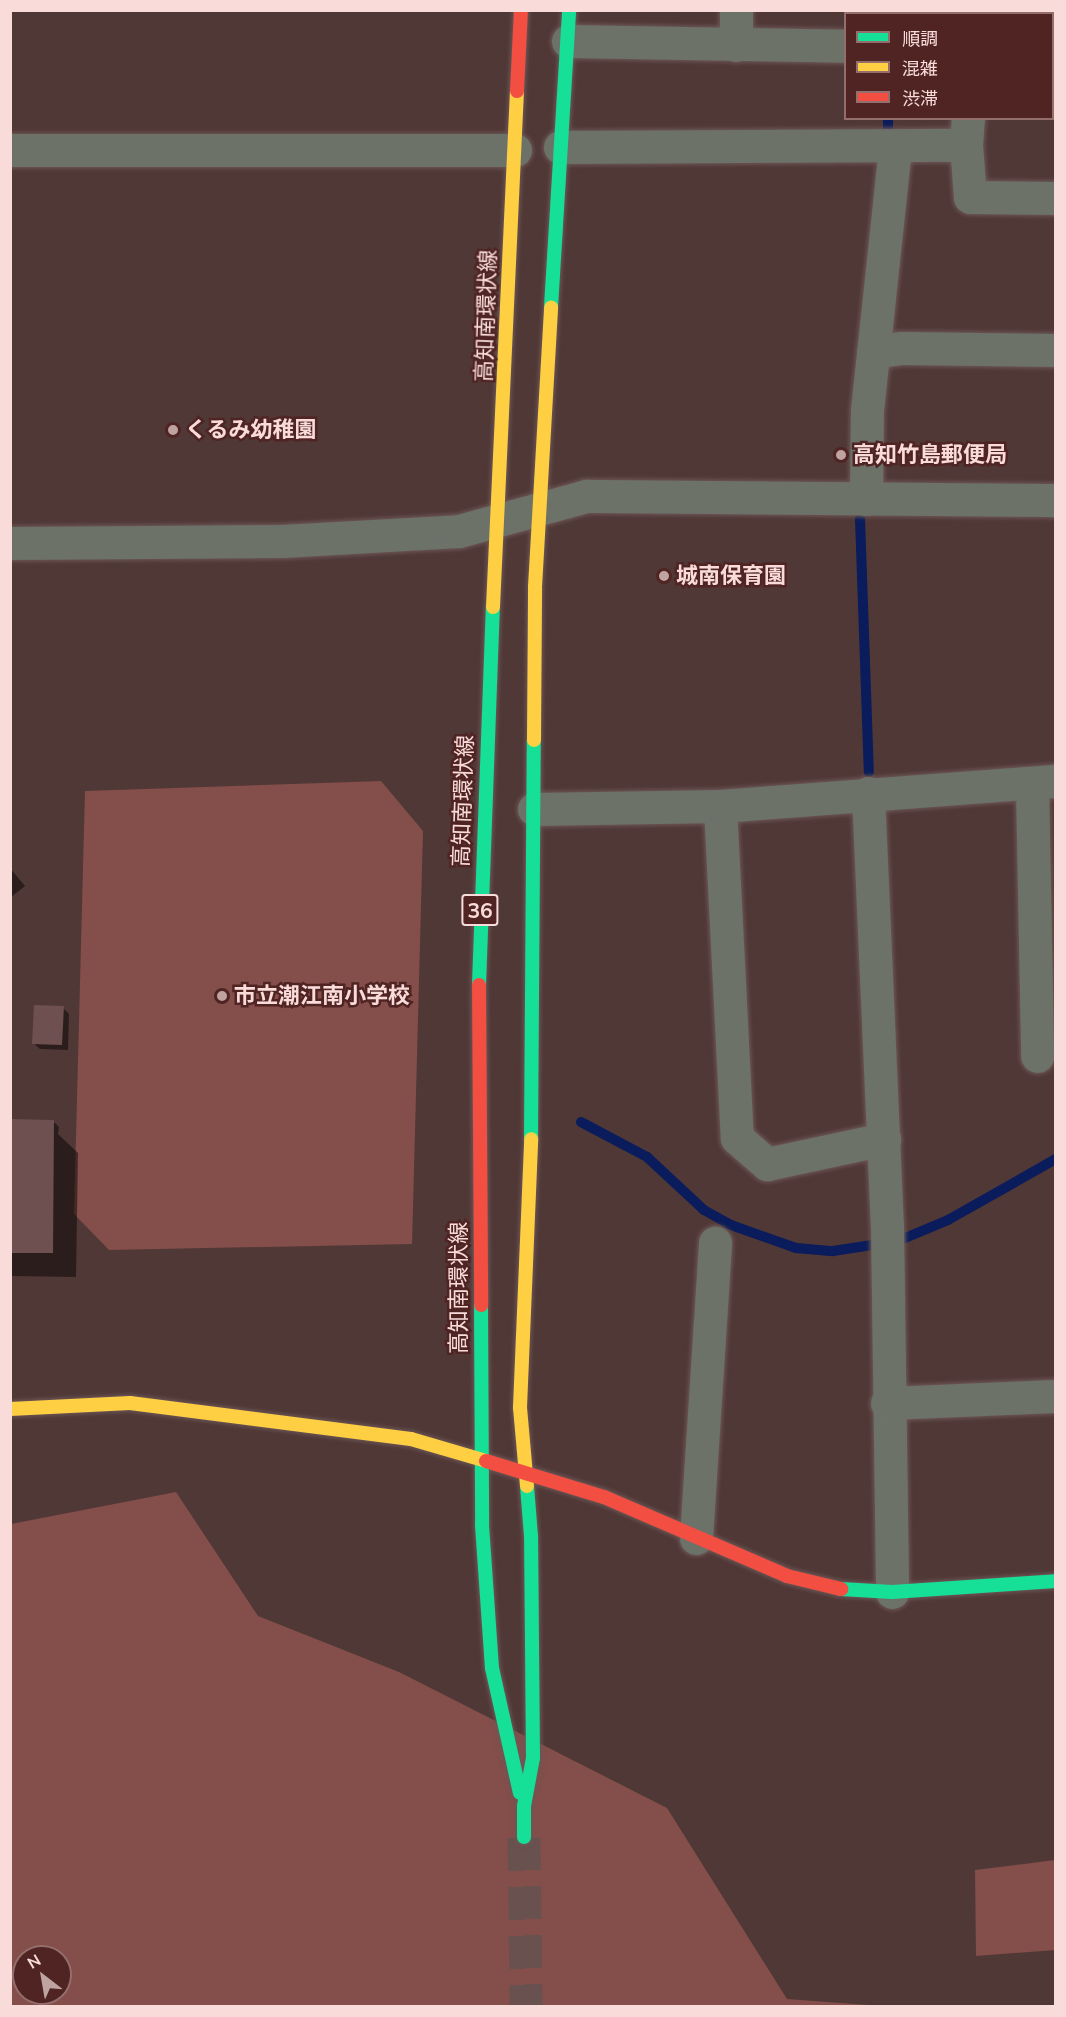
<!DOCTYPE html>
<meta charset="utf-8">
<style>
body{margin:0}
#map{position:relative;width:1066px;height:2017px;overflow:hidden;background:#503836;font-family:Mulish,"Noto Sans JP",sans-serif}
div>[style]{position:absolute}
.green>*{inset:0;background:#844e4a}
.shadow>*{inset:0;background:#0007}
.stream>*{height:10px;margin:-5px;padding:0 5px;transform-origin:5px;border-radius:5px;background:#0a1c5b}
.building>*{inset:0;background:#6d504f}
.primary-tunnel>*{height:33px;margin-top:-16.5px;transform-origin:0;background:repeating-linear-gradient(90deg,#69514f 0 33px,transparent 0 49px)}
.roads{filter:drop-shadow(0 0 2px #6c5756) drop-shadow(0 0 2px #6c5756)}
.street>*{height:33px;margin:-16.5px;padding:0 16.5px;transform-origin:16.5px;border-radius:16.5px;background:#6d7269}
.fast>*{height:14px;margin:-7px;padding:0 7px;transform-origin:7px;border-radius:7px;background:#16e098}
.slow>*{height:14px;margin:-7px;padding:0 7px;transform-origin:7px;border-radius:7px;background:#ffcf43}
.jam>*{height:14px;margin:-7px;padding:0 7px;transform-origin:7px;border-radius:7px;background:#f24e42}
.dots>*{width:16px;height:16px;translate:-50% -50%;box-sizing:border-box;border:3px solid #4f2423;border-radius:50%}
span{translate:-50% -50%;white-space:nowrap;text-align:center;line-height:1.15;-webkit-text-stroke:5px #4f2423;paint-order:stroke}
.shield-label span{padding:2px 4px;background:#4f2423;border:2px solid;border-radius:4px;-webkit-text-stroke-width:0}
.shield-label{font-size:21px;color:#f9dcda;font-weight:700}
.street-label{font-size:22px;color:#f9dcda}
.poi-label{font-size:22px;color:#f9dcda;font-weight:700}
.left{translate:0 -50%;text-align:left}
.frame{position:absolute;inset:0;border:12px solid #f9dcda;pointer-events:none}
.legend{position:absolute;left:844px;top:12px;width:210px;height:108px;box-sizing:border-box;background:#4f2423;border:2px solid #936e6c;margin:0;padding:8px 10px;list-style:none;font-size:18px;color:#f9dcda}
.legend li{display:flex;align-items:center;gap:12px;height:30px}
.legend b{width:30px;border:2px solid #936e6c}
.north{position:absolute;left:12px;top:1945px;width:60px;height:60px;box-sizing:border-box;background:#4f2423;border:2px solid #936e6c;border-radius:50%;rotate:329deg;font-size:16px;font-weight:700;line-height:24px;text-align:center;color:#f9dcda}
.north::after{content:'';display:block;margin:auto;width:21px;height:27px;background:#bea3a1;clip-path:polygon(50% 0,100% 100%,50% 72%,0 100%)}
</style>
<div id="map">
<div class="green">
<div style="clip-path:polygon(381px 781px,423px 831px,412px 1244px,109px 1250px,74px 1214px,85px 791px)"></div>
<div style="clip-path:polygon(evenodd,176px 1492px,258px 1616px,399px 1672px,667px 1808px,787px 1999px,882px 2006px,11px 2006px,11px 1524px,176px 1492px,24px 1957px,60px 1957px,60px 1993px,24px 1993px,24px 1957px)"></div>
<div style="clip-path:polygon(1055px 1860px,1055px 1950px,976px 1956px,975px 1870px)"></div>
</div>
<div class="shadow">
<div style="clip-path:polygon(10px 868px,25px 886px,10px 898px)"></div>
<div style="clip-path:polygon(63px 1008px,69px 1014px,68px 1050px,40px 1049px,33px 1043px)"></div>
<div style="clip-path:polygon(10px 1121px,53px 1121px,59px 1127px,58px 1134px,78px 1153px,76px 1277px,10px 1276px)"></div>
</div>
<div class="stream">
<div style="left:886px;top:10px;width:4px;rotate:90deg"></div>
<div style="left:888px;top:118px;width:19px;rotate:90deg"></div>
<div style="left:888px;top:137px;width:5px"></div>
<div style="left:860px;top:519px;width:253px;rotate:88deg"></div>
<div style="left:581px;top:1122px;width:75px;rotate:27.9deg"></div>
<div style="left:647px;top:1157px;width:78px;rotate:42.9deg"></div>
<div style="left:704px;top:1210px;width:31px;rotate:29deg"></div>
<div style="left:731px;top:1225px;width:69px;rotate:19.5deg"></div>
<div style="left:796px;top:1248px;width:37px;rotate:5deg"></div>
<div style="left:833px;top:1251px;width:66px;rotate:-8.7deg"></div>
<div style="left:898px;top:1241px;width:54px;rotate:-22.8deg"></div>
<div style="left:948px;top:1220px;width:124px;rotate:-29.5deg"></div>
</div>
<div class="building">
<div style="clip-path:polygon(34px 1005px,64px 1006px,62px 1045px,32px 1044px)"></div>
<div style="clip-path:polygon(10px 1119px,54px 1120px,53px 1253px,10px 1253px)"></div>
</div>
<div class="primary-tunnel">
<div style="left:524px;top:1837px;width:169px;rotate:89.3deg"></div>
</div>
<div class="roads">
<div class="street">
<div style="left:736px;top:10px;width:35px;rotate:90deg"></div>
<div style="left:1052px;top:36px;width:4px"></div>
<div style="left:568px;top:41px;width:278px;rotate:1deg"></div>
<div style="left:966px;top:145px;width:27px;rotate:-86deg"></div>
<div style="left:560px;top:147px;width:406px;rotate:-0.3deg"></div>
<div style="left:966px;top:145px;width:52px;rotate:85.6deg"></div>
<div style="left:970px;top:197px;width:86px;rotate:0.7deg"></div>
<div style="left:10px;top:150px;width:505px"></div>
<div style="left:873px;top:352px;width:29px;rotate:-8deg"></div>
<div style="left:902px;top:348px;width:154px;rotate:0.7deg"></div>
<div style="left:866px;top:499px;width:89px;rotate:-89.4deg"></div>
<div style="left:867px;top:410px;width:265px;rotate:-83.9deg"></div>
<div style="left:10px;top:543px;width:272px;rotate:-0.4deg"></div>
<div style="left:282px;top:541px;width:177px;rotate:-3.2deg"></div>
<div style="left:459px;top:531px;width:132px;rotate:-15.4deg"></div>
<div style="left:586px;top:496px;width:470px;rotate:0.5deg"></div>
<div style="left:1032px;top:784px;width:272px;rotate:88.9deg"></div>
<div style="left:868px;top:793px;width:432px;rotate:87.5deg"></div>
<div style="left:887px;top:1225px;width:367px;rotate:89.2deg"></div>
<div style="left:720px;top:806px;width:332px;rotate:87.1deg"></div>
<div style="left:737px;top:1138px;width:40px;rotate:41deg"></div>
<div style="left:767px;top:1164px;width:120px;rotate:-12.1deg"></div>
<div style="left:534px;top:809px;width:186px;rotate:-0.9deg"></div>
<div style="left:720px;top:806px;width:337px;rotate:-4.3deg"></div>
<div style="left:887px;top:1403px;width:169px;rotate:-2.4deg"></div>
<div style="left:696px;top:1538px;width:296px;rotate:-86.3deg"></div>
</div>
<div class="fast">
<div style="left:551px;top:307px;width:298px;rotate:-86.5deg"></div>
<div style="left:479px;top:985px;width:378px;rotate:-87.9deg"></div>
<div style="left:531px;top:1139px;width:399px;rotate:-89.6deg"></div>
<div style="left:481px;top:1305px;width:220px;rotate:89.7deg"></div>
<div style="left:482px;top:1525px;width:143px;rotate:86deg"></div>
<div style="left:492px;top:1668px;width:128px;rotate:77.4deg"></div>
<div style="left:841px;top:1589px;width:51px;rotate:3.4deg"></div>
<div style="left:892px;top:1592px;width:164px;rotate:-3.8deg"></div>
<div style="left:524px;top:1837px;width:31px;rotate:-90deg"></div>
<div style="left:524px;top:1806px;width:49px;rotate:-79.4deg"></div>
<div style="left:533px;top:1758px;width:222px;rotate:-90.5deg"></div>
<div style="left:531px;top:1536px;width:50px;rotate:-94.6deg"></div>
</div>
<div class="slow">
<div style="left:493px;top:607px;width:517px;rotate:-87.34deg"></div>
<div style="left:534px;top:740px;width:153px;rotate:-89.6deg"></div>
<div style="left:535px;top:587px;width:280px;rotate:-86.7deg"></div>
<div style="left:10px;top:1409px;width:120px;rotate:-2.9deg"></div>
<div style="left:130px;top:1403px;width:283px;rotate:7.3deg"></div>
<div style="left:411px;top:1439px;width:78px;rotate:16.3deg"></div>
<div style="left:527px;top:1486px;width:79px;rotate:-95.1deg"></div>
<div style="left:520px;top:1407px;width:268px;rotate:-87.6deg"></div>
</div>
<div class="jam">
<div style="left:517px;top:91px;width:81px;rotate:-87.2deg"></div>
<div style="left:479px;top:985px;width:320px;rotate:89.6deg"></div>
<div style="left:486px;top:1461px;width:123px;rotate:17deg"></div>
<div style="left:604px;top:1497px;width:199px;rotate:23.3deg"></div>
<div style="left:787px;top:1576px;width:56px;rotate:13.5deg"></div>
</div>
</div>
<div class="dots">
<div style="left:173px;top:430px;background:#bea3a1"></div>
<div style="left:841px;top:455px;background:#bea3a1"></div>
<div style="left:664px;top:576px;background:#bea3a1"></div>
<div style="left:222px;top:996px;background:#bea3a1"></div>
</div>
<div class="shield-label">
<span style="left:480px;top:910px">36</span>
</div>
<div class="street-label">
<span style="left:486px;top:316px;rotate:-88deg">高知南環状線</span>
<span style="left:463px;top:801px;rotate:-88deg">高知南環状線</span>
<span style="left:459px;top:1288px;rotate:-90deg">高知南環状線</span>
</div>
<div class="poi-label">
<span class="left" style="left:185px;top:430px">くるみ幼稚園</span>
<span class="left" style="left:853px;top:455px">高知竹島郵便局</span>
<span class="left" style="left:676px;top:576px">城南保育園</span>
<span class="left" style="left:234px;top:996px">市立潮江南小学校</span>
</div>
<div class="frame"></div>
<ul class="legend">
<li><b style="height:8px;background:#16e098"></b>順調</li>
<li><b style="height:8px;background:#ffcf43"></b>混雑</li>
<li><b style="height:8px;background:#f24e42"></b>渋滞</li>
</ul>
<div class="north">N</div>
</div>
